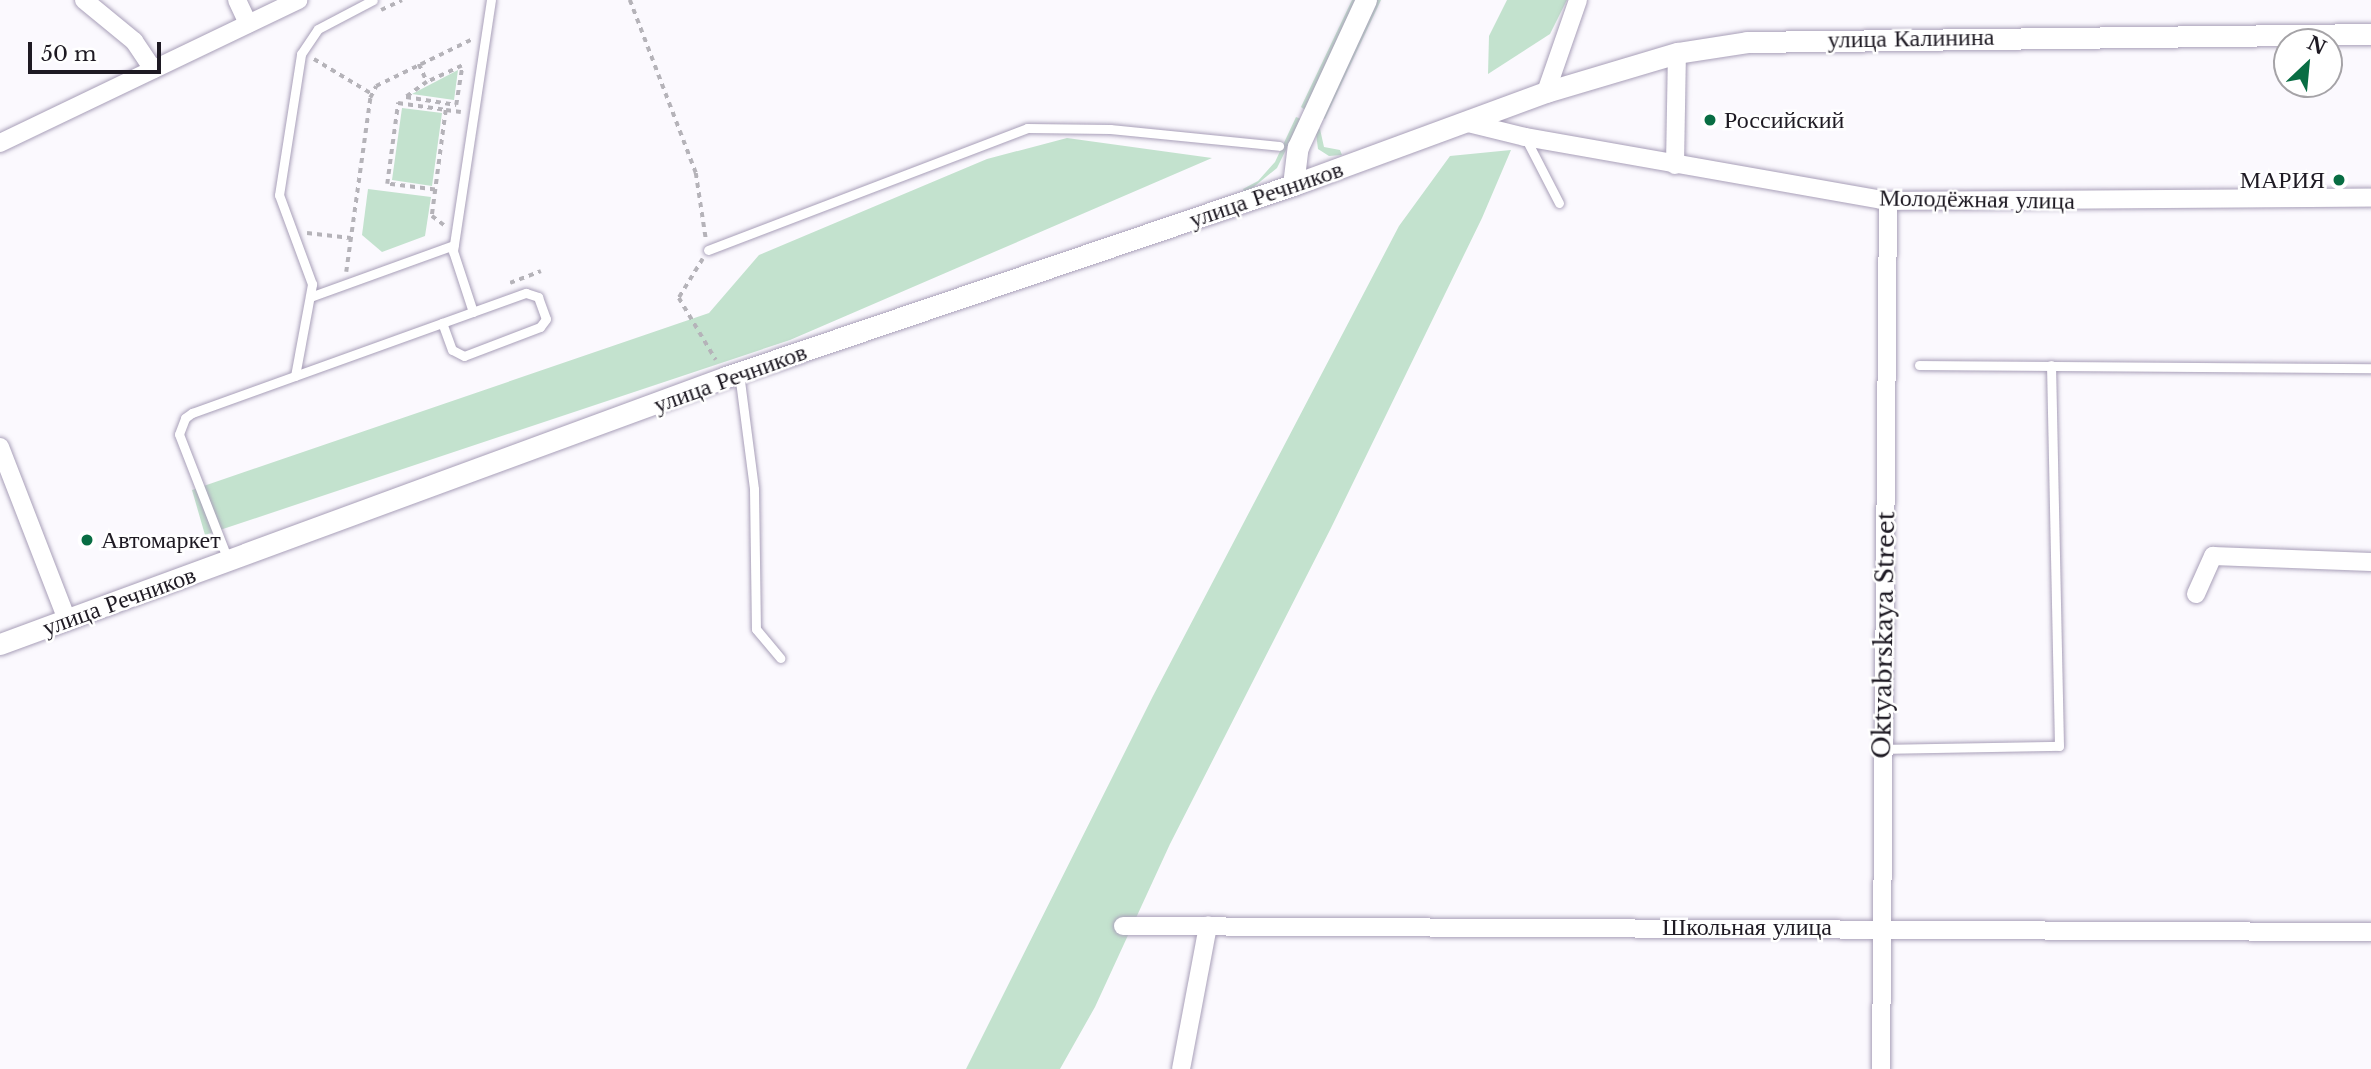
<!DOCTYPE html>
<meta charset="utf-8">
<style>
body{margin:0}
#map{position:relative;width:2371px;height:1069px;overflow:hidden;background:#fbf9fe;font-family:"Libre Baskerville",serif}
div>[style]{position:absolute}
.green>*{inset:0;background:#c3e2ce}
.path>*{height:3.5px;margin-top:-1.75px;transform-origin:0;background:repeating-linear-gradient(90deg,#b5b3b9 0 5px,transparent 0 10px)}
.roads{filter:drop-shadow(0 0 2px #a89fb8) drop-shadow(0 0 2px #a89fb8)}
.service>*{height:9px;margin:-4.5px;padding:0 4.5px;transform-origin:4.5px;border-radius:4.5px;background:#fff}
.minor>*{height:18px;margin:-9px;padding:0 9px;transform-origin:9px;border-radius:9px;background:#fff}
.tertiary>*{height:21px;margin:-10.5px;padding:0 10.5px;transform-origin:10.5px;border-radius:10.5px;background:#fff}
.dots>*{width:19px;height:19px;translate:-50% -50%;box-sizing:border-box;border:4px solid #fff;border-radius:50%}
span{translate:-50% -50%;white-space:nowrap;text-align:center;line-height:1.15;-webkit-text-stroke:5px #fff;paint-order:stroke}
.street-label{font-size:24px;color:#1e1a23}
.poi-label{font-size:24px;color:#1e1a23}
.left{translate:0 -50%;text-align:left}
.right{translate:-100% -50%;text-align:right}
.north{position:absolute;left:2273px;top:28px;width:70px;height:70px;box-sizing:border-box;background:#fff;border:2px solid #a5a3a7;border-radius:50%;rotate:26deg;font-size:19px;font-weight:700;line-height:28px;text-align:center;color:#1e1a23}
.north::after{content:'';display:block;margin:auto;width:24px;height:32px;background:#086d43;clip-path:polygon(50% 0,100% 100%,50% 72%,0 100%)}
.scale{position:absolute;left:28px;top:42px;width:133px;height:32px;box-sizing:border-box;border:4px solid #1e1a23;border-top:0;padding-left:9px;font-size:21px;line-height:24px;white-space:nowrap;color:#1e1a23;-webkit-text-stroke:5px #fff;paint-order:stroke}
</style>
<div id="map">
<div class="green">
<div style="clip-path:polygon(1352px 0,1357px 0,1305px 110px,1301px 107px)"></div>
<div style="clip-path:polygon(1375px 0,1381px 0,1325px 119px,1320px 117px)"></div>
<div style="clip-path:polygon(1507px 0,1567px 0,1550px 34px,1488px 74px,1489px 36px)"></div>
<div style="clip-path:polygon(458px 70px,454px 100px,412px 94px)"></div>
<div style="clip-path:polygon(402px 108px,442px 113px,432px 186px,392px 180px)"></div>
<div style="clip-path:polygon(1296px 117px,1301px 119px,1277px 168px,1245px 194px,1243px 189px,1258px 181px,1275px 162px)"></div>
<div style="clip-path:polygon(1315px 126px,1320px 129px,1324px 147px,1340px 150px,1342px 155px,1329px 156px,1318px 149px)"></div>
<div style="clip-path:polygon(1067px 138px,1212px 158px,790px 340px,205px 535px,192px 490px,709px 313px,759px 255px,987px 159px)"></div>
<div style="clip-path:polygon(1511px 150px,1482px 218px,1331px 528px,1170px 844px,1095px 1007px,1060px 1069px,966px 1069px,1153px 696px,1399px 226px,1450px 156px)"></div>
<div style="clip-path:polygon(368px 189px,431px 197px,425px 236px,382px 252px,362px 235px)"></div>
</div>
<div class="path">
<div style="left:630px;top:0;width:185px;rotate:69.1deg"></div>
<div style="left:696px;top:173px;width:67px;rotate:81.4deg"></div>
<div style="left:381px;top:10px;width:23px;rotate:-25deg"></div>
<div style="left:314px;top:59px;width:68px;rotate:31.1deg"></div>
<div style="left:419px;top:64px;width:20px;rotate:66deg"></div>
<div style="left:427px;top:82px;width:26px;rotate:144deg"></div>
<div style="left:406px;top:97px;width:51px;rotate:9.1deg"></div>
<div style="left:456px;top:105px;width:39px;rotate:-81deg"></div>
<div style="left:462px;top:66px;width:38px;rotate:155deg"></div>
<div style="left:446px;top:110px;width:15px;rotate:8deg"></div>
<div style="left:435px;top:190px;width:48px;rotate:-172.9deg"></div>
<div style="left:387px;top:184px;width:82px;rotate:-82.3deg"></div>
<div style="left:398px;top:103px;width:49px;rotate:8.3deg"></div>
<div style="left:446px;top:110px;width:107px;rotate:97.5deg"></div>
<div style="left:432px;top:216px;width:15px;rotate:37deg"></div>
<div style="left:307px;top:233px;width:44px;rotate:6.5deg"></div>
<div style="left:703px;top:259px;width:46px;rotate:121.6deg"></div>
<div style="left:679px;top:298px;width:72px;rotate:59.2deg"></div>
<div style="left:346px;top:272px;width:176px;rotate:-82.1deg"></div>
<div style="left:370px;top:98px;width:13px;rotate:-63deg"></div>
<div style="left:376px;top:86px;width:108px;rotate:-25.9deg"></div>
<div style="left:510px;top:283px;width:33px;rotate:-21deg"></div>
</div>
<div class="roads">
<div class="service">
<div style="left:1526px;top:139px;width:72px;rotate:62.7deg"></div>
<div style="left:708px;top:250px;width:342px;rotate:-20.9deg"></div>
<div style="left:1027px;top:128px;width:83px;rotate:0.7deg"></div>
<div style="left:1110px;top:129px;width:170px;rotate:5.7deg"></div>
<div style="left:310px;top:297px;width:153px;rotate:-19.9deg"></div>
<div style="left:473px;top:312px;width:64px;rotate:-108.2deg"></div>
<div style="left:453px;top:251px;width:254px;rotate:-81.4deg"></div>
<div style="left:1919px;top:365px;width:452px;rotate:0.4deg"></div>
<div style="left:739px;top:373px;width:117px;rotate:82.6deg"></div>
<div style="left:754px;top:489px;width:140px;rotate:89.2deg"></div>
<div style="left:756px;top:629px;width:38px;rotate:50deg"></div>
<div style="left:295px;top:376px;width:94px;rotate:-79.5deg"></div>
<div style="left:312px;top:284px;width:95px;rotate:-110.3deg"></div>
<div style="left:279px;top:195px;width:143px;rotate:-81.1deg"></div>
<div style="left:301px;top:54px;width:30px;rotate:-56deg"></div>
<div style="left:318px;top:29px;width:62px;rotate:-27.8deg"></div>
<div style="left:228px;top:560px;width:135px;rotate:-111.3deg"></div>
<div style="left:179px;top:434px;width:17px;rotate:-69deg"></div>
<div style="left:185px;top:418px;width:9px;rotate:-36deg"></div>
<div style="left:192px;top:413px;width:355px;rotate:-19.8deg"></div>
<div style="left:526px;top:293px;width:13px;rotate:18deg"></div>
<div style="left:538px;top:297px;width:23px;rotate:70deg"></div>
<div style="left:546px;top:319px;width:10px;rotate:127deg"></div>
<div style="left:540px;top:327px;width:81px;rotate:159.1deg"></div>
<div style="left:464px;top:356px;width:13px;rotate:-153deg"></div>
<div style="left:452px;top:350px;width:29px;rotate:-110deg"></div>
<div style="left:1882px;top:749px;width:177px;rotate:-1deg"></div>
<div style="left:2059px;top:746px;width:381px;rotate:-91.2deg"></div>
</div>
<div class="minor">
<div style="left:84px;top:0;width:65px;rotate:39.4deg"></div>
<div style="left:134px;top:41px;width:34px;rotate:56deg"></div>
<div style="left:237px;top:0;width:26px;rotate:65deg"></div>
<div style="left:1546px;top:92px;width:97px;rotate:-70.8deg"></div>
<div style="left:1464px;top:122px;width:63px;rotate:13.8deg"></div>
<div style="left:1525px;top:137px;width:369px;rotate:10deg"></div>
<div style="left:1888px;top:201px;width:483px;rotate:-0.4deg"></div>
<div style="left:0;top:143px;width:331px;rotate:-25.6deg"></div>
<div style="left:1675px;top:165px;width:112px;rotate:-89deg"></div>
<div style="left:0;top:447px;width:186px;rotate:68.8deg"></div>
<div style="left:2196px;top:594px;width:42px;rotate:-65.9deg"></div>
<div style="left:2213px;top:556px;width:158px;rotate:2.2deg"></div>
<div style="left:1123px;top:926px;width:1248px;rotate:0.28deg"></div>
<div style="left:1181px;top:1069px;width:146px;rotate:-79.3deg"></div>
<div style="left:1881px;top:1069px;width:868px;rotate:-89.54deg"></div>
</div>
<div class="tertiary">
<div style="left:1293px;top:185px;width:38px;rotate:-83deg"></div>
<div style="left:1298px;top:147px;width:162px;rotate:-65.2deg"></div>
<div style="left:0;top:644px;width:774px;rotate:-20.19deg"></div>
<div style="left:726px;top:377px;width:599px;rotate:-18.71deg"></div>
<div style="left:1293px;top:185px;width:270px;rotate:-20.2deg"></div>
<div style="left:1546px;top:92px;width:137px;rotate:-16.6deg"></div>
<div style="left:1677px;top:53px;width:71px;rotate:-8.9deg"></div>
<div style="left:1747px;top:42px;width:624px;rotate:-0.73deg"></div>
</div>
</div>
<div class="dots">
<div style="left:1710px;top:120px;background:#086d43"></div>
<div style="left:2339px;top:180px;background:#086d43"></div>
<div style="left:87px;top:540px;background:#086d43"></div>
</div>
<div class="street-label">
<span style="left:1911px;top:38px;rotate:-1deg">улица Калинина</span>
<span style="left:1266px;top:194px;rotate:-19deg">улица Речников</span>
<span style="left:1977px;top:199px;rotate:1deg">Молодёжная улица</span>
<span style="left:730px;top:378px;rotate:-20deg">улица Речников</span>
<span style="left:119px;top:601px;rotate:-20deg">улица Речников</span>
<span style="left:1884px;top:635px;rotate:-89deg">Oktyabrskaya Street</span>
<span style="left:1747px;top:927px">Школьная улица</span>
</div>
<div class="poi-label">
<span class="left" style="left:1724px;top:120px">Российский</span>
<span class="right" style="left:2325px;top:180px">МАРИЯ</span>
<span class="left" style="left:101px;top:540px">Автомаркет</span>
</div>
<div class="north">N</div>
<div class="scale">50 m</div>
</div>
